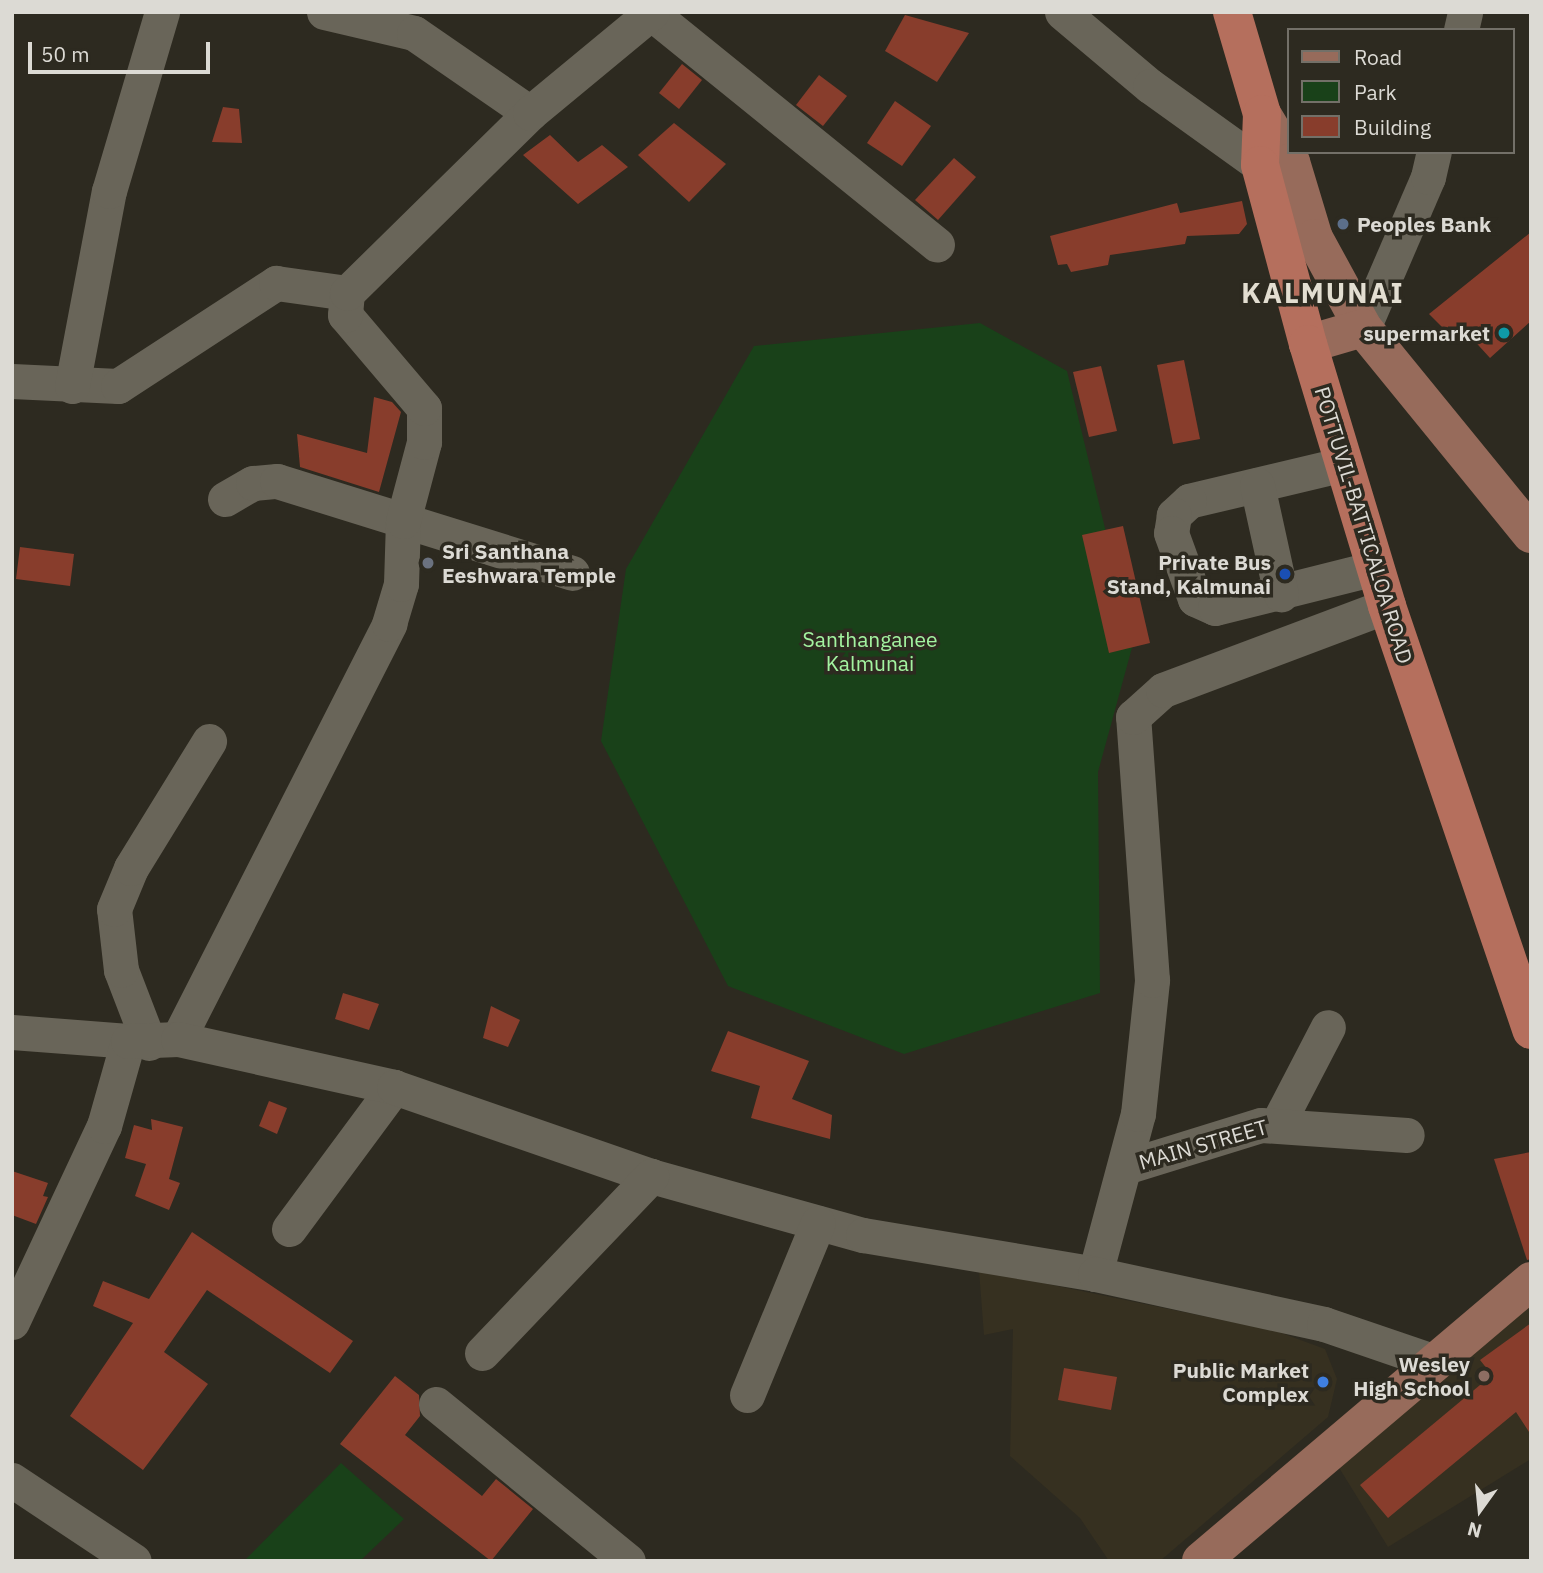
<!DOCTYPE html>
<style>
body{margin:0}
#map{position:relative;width:1543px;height:1573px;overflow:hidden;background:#2d2a20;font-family:"IBM Plex Sans",sans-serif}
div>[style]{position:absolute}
.built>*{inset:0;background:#363020}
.green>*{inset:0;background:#194119}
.building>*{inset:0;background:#883d2c}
.minor>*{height:35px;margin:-17.5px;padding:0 17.5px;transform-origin:17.5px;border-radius:17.5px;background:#696559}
.major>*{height:38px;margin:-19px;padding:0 19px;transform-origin:19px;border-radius:19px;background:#976b5b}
.highway>*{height:38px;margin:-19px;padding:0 19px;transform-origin:19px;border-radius:19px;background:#b56f5d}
.dots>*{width:19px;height:19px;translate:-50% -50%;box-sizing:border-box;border:4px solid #2d2a20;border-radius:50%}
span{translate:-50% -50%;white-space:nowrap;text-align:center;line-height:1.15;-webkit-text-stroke:7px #2d2a20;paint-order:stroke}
.poi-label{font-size:21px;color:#dcdad4;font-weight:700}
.left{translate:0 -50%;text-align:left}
.right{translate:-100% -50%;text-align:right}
.street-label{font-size:21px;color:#dcdad4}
.park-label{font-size:21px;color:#a3f3a0}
.district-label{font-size:28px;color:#e3ded1;font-weight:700;letter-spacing:2px}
.frame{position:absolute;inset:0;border:14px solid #dcdad4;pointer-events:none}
.legend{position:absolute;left:1287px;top:28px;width:228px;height:126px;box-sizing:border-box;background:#2d2a20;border:2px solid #737068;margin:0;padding:9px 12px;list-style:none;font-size:21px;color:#dcdad4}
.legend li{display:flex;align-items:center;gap:14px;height:35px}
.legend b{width:35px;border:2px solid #737068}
.north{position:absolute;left:1445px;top:1475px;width:70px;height:70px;-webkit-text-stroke:5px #2d2a20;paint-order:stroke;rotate:195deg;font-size:19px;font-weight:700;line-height:28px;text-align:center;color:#dcdad4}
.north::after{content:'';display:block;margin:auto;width:24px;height:32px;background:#dcdad4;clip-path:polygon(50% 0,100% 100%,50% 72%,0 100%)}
.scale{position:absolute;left:28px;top:42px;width:182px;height:32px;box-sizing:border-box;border:4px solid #dcdad4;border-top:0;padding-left:9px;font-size:21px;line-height:24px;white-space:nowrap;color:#dcdad4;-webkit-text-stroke:5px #2d2a20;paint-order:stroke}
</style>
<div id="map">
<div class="built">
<div style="clip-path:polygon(979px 1270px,1276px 1331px,1325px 1349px,1337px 1379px,1328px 1417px,1160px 1561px,1109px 1561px,1080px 1518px,1010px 1456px,1013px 1329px,984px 1335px)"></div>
<div style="clip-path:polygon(1531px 1293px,1531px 1459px,1388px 1547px,1338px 1466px)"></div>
</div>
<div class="green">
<div style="clip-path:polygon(980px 323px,1067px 371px,1133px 644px,1098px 772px,1100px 993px,904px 1054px,728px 986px,601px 741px,626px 569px,754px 346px)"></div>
<div style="clip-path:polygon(341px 1463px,404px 1519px,360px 1561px,244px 1561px)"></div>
</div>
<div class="building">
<div style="clip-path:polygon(905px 15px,969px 33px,937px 82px,885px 51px)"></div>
<div style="clip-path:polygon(682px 64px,702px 80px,679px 109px,659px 93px)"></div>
<div style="clip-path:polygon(819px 75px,847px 96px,823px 126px,796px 105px)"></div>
<div style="clip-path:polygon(895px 101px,931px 126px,902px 166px,867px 143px)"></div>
<div style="clip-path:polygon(223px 107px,239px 109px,242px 143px,212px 142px)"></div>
<div style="clip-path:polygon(674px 123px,726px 164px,689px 202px,638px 155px)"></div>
<div style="clip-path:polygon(550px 135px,578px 162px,602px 145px,628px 167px,578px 204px,523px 155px)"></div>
<div style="clip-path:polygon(954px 158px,976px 177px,938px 220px,915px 200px)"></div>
<div style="clip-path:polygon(1242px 201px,1247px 224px,1239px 234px,1187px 236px,1185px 244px,1110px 255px,1108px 265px,1071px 272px,1067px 264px,1058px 265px,1050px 236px,1177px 203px,1180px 213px)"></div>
<div style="clip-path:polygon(1531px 232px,1531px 321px,1490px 358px,1469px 335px,1459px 344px,1429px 314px)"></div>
<div style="clip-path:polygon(1184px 360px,1200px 439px,1173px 444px,1157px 365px)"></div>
<div style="clip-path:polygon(1101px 366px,1117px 431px,1089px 437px,1073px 372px)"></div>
<div style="clip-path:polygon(374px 397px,392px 402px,401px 412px,379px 492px,300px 467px,297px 434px,367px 453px)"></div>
<div style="clip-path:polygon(1123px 526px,1150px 643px,1109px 653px,1082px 535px)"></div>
<div style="clip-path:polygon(20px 547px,74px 554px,70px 586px,16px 579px)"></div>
<div style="clip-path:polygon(343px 993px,379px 1004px,369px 1030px,335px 1019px)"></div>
<div style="clip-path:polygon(491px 1006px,520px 1020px,508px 1047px,483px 1038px)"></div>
<div style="clip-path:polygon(728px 1031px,809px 1061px,792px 1099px,832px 1115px,830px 1139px,751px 1118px,760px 1086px,711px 1071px)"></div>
<div style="clip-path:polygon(269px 1101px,287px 1108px,277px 1134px,259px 1126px)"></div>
<div style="clip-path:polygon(151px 1119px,183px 1127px,169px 1179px,180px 1183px,169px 1210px,135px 1196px,146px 1164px,125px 1158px,134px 1125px,152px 1130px)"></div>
<div style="clip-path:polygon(1531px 1152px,1531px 1259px,1527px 1260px,1494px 1159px)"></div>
<div style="clip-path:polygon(12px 1171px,48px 1183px,43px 1196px,48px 1197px,36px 1224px,12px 1215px)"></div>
<div style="clip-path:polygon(192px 1232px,353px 1341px,330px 1373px,207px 1290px,164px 1352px,208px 1384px,143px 1470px,70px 1416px,133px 1323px,93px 1306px,103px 1281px,149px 1299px)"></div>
<div style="clip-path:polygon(1531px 1323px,1531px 1435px,1516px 1412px,1388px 1518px,1360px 1485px,1492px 1375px,1480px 1360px)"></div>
<div style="clip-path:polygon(1064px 1368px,1117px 1377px,1111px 1410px,1058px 1400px)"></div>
<div style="clip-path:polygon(395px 1376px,419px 1395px,420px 1416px,405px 1435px,482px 1496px,496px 1479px,533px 1509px,491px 1561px,340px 1444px)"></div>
</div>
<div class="minor">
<div style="left:324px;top:12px;width:92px;rotate:13.1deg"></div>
<div style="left:414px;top:33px;width:141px;rotate:34.6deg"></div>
<div style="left:1062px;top:12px;width:115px;rotate:40.1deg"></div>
<div style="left:1150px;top:86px;width:135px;rotate:35.7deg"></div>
<div style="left:651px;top:13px;width:368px;rotate:39deg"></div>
<div style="left:1461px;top:30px;width:18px;rotate:-77deg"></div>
<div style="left:1363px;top:328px;width:164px;rotate:-66.7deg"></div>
<div style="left:1428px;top:177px;width:26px;rotate:-77deg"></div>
<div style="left:12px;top:381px;width:106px;rotate:2.7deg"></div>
<div style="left:118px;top:386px;width:189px;rotate:-33.1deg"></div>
<div style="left:276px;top:283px;width:72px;rotate:8deg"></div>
<div style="left:72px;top:386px;width:198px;rotate:-79.3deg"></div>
<div style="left:109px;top:191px;width:187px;rotate:-73.5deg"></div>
<div style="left:1344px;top:464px;width:159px;rotate:166.6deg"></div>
<div style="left:1189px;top:501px;width:21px;rotate:137deg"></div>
<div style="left:1174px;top:515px;width:18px;rotate:99deg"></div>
<div style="left:1171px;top:533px;width:70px;rotate:70deg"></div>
<div style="left:1195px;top:599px;width:22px;rotate:24deg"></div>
<div style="left:1215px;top:608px;width:165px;rotate:-14deg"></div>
<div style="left:1257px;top:485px;width:112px;rotate:77.6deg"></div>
<div style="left:225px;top:499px;width:32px;rotate:-30deg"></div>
<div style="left:253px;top:483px;width:24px;rotate:-5deg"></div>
<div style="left:277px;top:481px;width:309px;rotate:17.3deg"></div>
<div style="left:12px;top:1032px;width:116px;rotate:4.4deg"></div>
<div style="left:178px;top:1039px;width:466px;rotate:-63deg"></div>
<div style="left:389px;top:624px;width:42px;rotate:-73.3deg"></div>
<div style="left:401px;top:584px;width:63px;rotate:-88.2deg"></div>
<div style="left:403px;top:521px;width:82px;rotate:-75.1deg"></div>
<div style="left:424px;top:442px;width:34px;rotate:-90deg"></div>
<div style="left:424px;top:408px;width:122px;rotate:-130.3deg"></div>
<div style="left:345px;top:315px;width:22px;rotate:-85deg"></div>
<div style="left:347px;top:293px;width:257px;rotate:-44.5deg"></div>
<div style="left:530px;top:113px;width:158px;rotate:-39.6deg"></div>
<div style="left:149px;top:1043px;width:78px;rotate:-111deg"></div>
<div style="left:121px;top:970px;width:61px;rotate:-96.5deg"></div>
<div style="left:114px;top:909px;width:44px;rotate:-67.5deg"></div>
<div style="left:131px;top:868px;width:149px;rotate:-58.4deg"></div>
<div style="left:1278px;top:1123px;width:108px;rotate:-62.5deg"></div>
<div style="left:1125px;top:1167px;width:142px;rotate:-17.2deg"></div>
<div style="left:1261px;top:1125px;width:146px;rotate:3.9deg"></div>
<div style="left:289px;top:1229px;width:177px;rotate:-53.5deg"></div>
<div style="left:1095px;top:1274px;width:166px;rotate:-75deg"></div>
<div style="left:1138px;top:1114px;width:135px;rotate:-84deg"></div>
<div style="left:1152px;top:980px;width:264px;rotate:-94.1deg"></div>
<div style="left:1133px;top:717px;width:40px;rotate:-42deg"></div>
<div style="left:1163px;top:690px;width:239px;rotate:-20.6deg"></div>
<div style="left:12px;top:1322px;width:217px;rotate:-64.9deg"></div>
<div style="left:104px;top:1126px;width:88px;rotate:-74.2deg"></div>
<div style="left:128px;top:1041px;width:50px;rotate:-2.3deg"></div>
<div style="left:178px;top:1039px;width:221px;rotate:12.5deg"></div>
<div style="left:394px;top:1087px;width:272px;rotate:19.1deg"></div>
<div style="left:651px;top:1176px;width:220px;rotate:15.6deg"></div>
<div style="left:863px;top:1235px;width:235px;rotate:9.5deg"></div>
<div style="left:1095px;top:1274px;width:234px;rotate:12.3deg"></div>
<div style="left:1324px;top:1324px;width:114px;rotate:18.9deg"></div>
<div style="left:482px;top:1353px;width:245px;rotate:-46.3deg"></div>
<div style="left:747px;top:1395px;width:186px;rotate:-67.6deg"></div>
<div style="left:436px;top:1404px;width:248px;rotate:39.3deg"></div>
<div style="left:12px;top:1480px;width:146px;rotate:33.6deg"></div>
</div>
<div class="major">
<div style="left:1262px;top:114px;width:56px;rotate:58.9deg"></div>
<div style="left:1291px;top:162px;width:79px;rotate:73.2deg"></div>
<div style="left:1314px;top:238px;width:102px;rotate:61.4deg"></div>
<div style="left:1363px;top:328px;width:266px;rotate:50.8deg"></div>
<div style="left:1308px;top:344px;width:57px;rotate:-16.2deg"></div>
<div style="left:1201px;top:1561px;width:433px;rotate:-40.3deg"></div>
</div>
<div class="highway">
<div style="left:1232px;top:12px;width:106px;rotate:73.6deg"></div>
<div style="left:1262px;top:114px;width:51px;rotate:92.2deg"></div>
<div style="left:1260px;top:165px;width:185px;rotate:75deg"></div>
<div style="left:1308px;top:344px;width:274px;rotate:73.2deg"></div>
<div style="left:1387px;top:606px;width:448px;rotate:71.2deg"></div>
</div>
<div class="dots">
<div style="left:1343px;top:224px;background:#5c6f8a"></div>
<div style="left:1504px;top:333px;background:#0f9aa8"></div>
<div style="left:428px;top:563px;background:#6b7280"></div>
<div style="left:1285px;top:574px;background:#1a4fb4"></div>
<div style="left:1484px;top:1376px;background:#8d6e63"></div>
<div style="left:1323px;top:1382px;background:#3f7fe0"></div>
</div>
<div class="poi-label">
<span class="left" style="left:1357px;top:224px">Peoples Bank</span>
<span class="right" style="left:1490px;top:333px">supermarket</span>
<span class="left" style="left:442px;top:563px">Sri Santhana<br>Eeshwara Temple</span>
<span class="right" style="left:1271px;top:574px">Private Bus<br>Stand, Kalmunai</span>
<span class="right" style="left:1470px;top:1376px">Wesley<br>High School</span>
<span class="right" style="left:1309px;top:1382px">Public Market<br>Complex</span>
</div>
<div class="street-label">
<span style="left:1364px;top:525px;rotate:73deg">POTTUVIL-BATTICALOA ROAD</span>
<span style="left:1203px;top:1144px;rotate:-16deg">MAIN STREET</span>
</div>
<div class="park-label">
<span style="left:870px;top:651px">Santhanganee<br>Kalmunai</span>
</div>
<div class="district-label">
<span style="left:1323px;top:293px">KALMUNAI</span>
</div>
<div class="frame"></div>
<ul class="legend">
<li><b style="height:9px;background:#976b5b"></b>Road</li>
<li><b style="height:19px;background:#194119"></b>Park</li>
<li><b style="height:19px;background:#883d2c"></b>Building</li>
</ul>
<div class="north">N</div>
<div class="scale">50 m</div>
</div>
